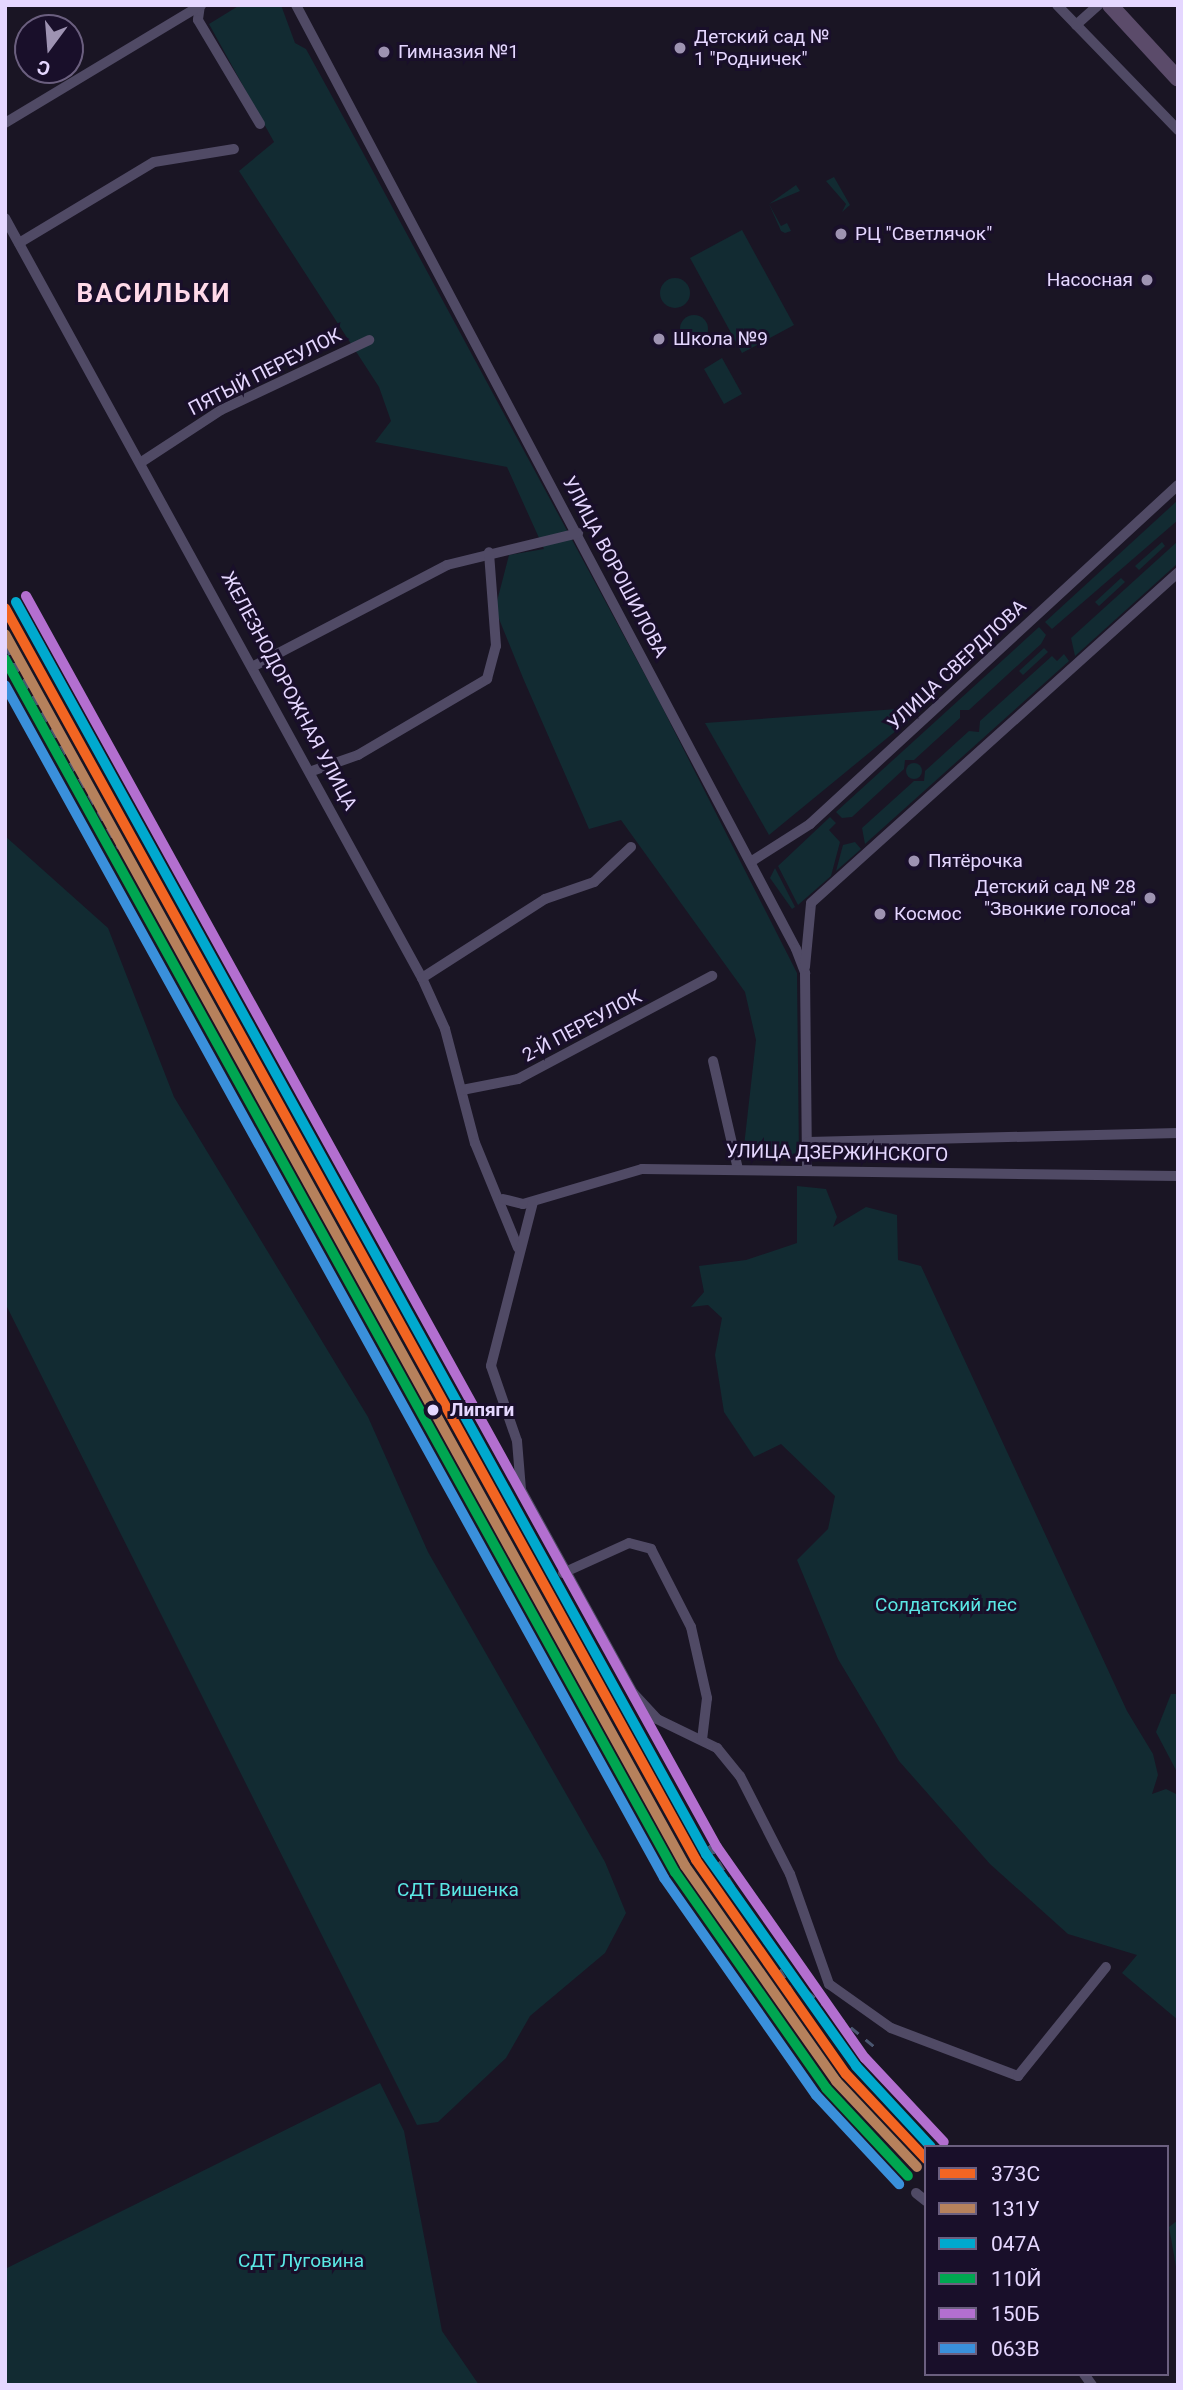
<!DOCTYPE html>
<meta charset="utf-8">
<style>
body{margin:0}
#map{position:relative;width:1183px;height:2390px;overflow:hidden;background:#1a1524;font-family:Roboto,sans-serif}
div>[style]{position:absolute}
.green>*{inset:0;background:#122b32}
.round{border-radius:50%}
.street>*{height:10px;margin:-5px;padding:0 5px;transform-origin:5px;border-radius:5px;background:#504a65}
.primary>*{height:16px;margin:-8px;padding:0 8px;transform-origin:8px;border-radius:8px;background:#5b4b6a}
.rail>*{height:2.5px;margin-top:-1.25px;transform-origin:0;background:repeating-linear-gradient(90deg,#4a5670 0 10px,transparent 0 19px)}
.rail-1>*{height:10px;margin:-5px;padding:0 5px;transform-origin:5px;border-radius:5px;background:#f26522}
.rail-2>*{height:10px;margin:-5px;padding:0 5px;transform-origin:5px;border-radius:5px;background:#b6815c}
.rail-3>*{height:10px;margin:-5px;padding:0 5px;transform-origin:5px;border-radius:5px;background:#00a9ce}
.rail-4>*{height:10px;margin:-5px;padding:0 5px;transform-origin:5px;border-radius:5px;background:#00a651}
.rail-5>*{height:10px;margin:-5px;padding:0 5px;transform-origin:5px;border-radius:5px;background:#b36fd0}
.rail-6>*{height:10px;margin:-5px;padding:0 5px;transform-origin:5px;border-radius:5px;background:#3a90db}
.dots>*{width:19px;height:19px;translate:-50% -50%;box-sizing:border-box;border:4px solid #190f2a;border-radius:50%}
span{translate:-50% -50%;white-space:nowrap;text-align:center;line-height:1.15;-webkit-text-stroke:6px #190f2a;paint-order:stroke}
.poi-label{font-size:19px;color:#e5d7ff}
.left{translate:0 -50%;text-align:left}
.right{translate:-100% -50%;text-align:right}
.street-label{font-size:19px;color:#e5d7ff}
.stop-label{font-size:19px;color:#e5d7ff;font-weight:700}
.park-label{font-size:19px;color:#5ae8e5}
.district-label{font-size:26px;color:#ffd9e9;font-weight:700;letter-spacing:2px}
.frame{position:absolute;inset:0;border:7px solid #e5d7ff;pointer-events:none}
.legend{position:absolute;left:924px;top:2145px;width:245px;height:231px;box-sizing:border-box;background:#190f2a;border:2px solid #6b5f7f;margin:0;padding:9px 12px;list-style:none;font-size:21px;color:#e5d7ff}
.legend li{display:flex;align-items:center;gap:14px;height:35px}
.legend b{width:35px;border:2px solid #6b5f7f}
.north{position:absolute;left:14px;top:14px;width:70px;height:70px;box-sizing:border-box;background:#190f2a;border:2px solid #6b5f7f;border-radius:50%;rotate:196deg;font-size:19px;font-weight:700;line-height:28px;text-align:center;color:#e5d7ff}
.north::after{content:'';display:block;margin:auto;width:24px;height:32px;background:#9e93b2;clip-path:polygon(50% 0,100% 100%,50% 72%,0 100%)}
</style>
<div id="map">
<div class="green">
<div style="clip-path:polygon(240px 5px,281px 5px,295px 43px,306px 49px,362px 151px,658px 699px,797px 973px,799px 1159px,743px 1155px,756px 1040px,745px 992px,621px 820px,589px 829px,523px 678px,495px 609px,509px 555px,544px 549px,507px 467px,375px 442px,391px 421px,379px 387px,239px 171px,274px 142px,209px 24px)"></div>
<div style="clip-path:polygon(834px 177px,850px 205px,842px 212px,846px 204px,826px 181px)"></div>
<div style="clip-path:polygon(796px 185px,800px 191px,769px 204px,781px 226px,787px 223px,791px 231px,785px 233px,781px 231px,769px 204px)"></div>
<div style="clip-path:polygon(742px 230px,794px 325px,742px 353px,690px 258px)"></div>
<div class="round" style="left:660px;top:278px;width:30px;height:30px"></div>
<div class="round" style="left:680px;top:315px;width:28px;height:28px"></div>
<div style="clip-path:polygon(722px 358px,742px 394px,724px 404px,704px 369px)"></div>
<div style="clip-path:polygon(1178px 500px,1178px 520px,1052px 629px,1045px 622px)"></div>
<div style="clip-path:polygon(1178px 541px,1178px 563px,1075px 656px,1071px 638px)"></div>
<div style="clip-path:polygon(1162px 542px,1165px 546px,1139px 570px,1135px 566px)"></div>
<div style="clip-path:polygon(1121px 578px,1125px 582px,1099px 606px,1095px 602px)"></div>
<div style="clip-path:polygon(1039px 627px,1046px 635px,1041px 644px,969px 710px,960px 710px,960px 718px,914px 760px,905px 760px,904px 769px,852px 817px,842px 818px,836px 812px)"></div>
<div style="clip-path:polygon(1044px 648px,1048px 652px,1023px 675px,1019px 671px)"></div>
<div style="clip-path:polygon(1064px 654px,1069px 661px,865px 844px,862px 828px,914px 781px,924px 781px,925px 771px,969px 731px,979px 732px,980px 721px,1052px 656px,1057px 661px)"></div>
<div style="clip-path:polygon(925px 707px,769px 835px,705px 723px)"></div>
<div class="round" style="left:906px;top:763px;width:16px;height:16px"></div>
<div style="clip-path:polygon(830px 817px,836px 823px,829px 830px,840px 842px,831px 876px,798px 905px,778px 866px)"></div>
<div style="clip-path:polygon(5px 836px,108px 928px,174px 1097px,368px 1417px,428px 1552px,605px 1862px,626px 1913px,605px 1953px,530px 2016px,506px 2058px,438px 2122px,417px 2125px,5px 1303px)"></div>
<div style="clip-path:polygon(855px 842px,861px 849px,836px 871px,843px 845px)"></div>
<div style="clip-path:polygon(775px 868px,795px 907px,792px 909px,770px 878px)"></div>
<div style="clip-path:polygon(797px 1186px,826px 1189px,837px 1217px,833px 1227px,866px 1207px,897px 1215px,898px 1260px,921px 1266px,1127px 1711px,1153px 1754px,1158px 1775px,1152px 1794px,1166px 1789px,1178px 1795px,1178px 2020px,1122px 1973px,1137px 1955px,1068px 1934px,990px 1864px,899px 1761px,838px 1659px,797px 1560px,828px 1529px,835px 1496px,781px 1444px,754px 1457px,724px 1412px,715px 1355px,722px 1318px,708px 1305px,691px 1307px,704px 1292px,699px 1266px,746px 1260px,797px 1243px)"></div>
<div style="clip-path:polygon(1171px 1694px,1178px 1694px,1178px 1774px,1156px 1732px)"></div>
<div style="clip-path:polygon(380px 2083px,404px 2131px,442px 2331px,479px 2385px,5px 2385px,5px 2269px)"></div>
<div style="clip-path:polygon(1178px 2220px,1178px 2278px,1169px 2227px)"></div>
</div>
<div class="street">
<div style="left:200px;top:5px;width:15px;rotate:98deg"></div>
<div style="left:198px;top:20px;width:121px;rotate:59.2deg"></div>
<div style="left:296px;top:5px;width:1068px;rotate:62.09deg"></div>
<div style="left:796px;top:949px;width:26px;rotate:69deg"></div>
<div style="left:805px;top:973px;width:198px;rotate:89.4deg"></div>
<div style="left:1057px;top:5px;width:174px;rotate:45.9deg"></div>
<div style="left:1076px;top:25px;width:30px;rotate:-42deg"></div>
<div style="left:5px;top:123px;width:229px;rotate:-31deg"></div>
<div style="left:5px;top:218px;width:867px;rotate:61.25deg"></div>
<div style="left:422px;top:978px;width:56px;rotate:65.7deg"></div>
<div style="left:445px;top:1029px;width:118px;rotate:75.3deg"></div>
<div style="left:475px;top:1143px;width:113px;rotate:67.7deg"></div>
<div style="left:19px;top:243px;width:157px;rotate:-31deg"></div>
<div style="left:154px;top:162px;width:81px;rotate:-9.2deg"></div>
<div style="left:143px;top:461px;width:93px;rotate:-33.2deg"></div>
<div style="left:221px;top:410px;width:164px;rotate:-25.3deg"></div>
<div style="left:254px;top:666px;width:218px;rotate:-27.6deg"></div>
<div style="left:447px;top:565px;width:135px;rotate:-13.7deg"></div>
<div style="left:312px;top:771px;width:49px;rotate:-19.2deg"></div>
<div style="left:358px;top:755px;width:150px;rotate:-30.5deg"></div>
<div style="left:487px;top:679px;width:34px;rotate:-75deg"></div>
<div style="left:496px;top:646px;width:94px;rotate:-94.3deg"></div>
<div style="left:752px;top:861px;width:69px;rotate:-32.5deg"></div>
<div style="left:810px;top:824px;width:500px;rotate:-42.65deg"></div>
<div style="left:805px;top:967px;width:64px;rotate:-84.6deg"></div>
<div style="left:811px;top:903px;width:494px;rotate:-42deg"></div>
<div style="left:422px;top:978px;width:146px;rotate:-32.7deg"></div>
<div style="left:545px;top:899px;width:52px;rotate:-19.1deg"></div>
<div style="left:594px;top:882px;width:51px;rotate:-43.4deg"></div>
<div style="left:713px;top:1061px;width:111px;rotate:77deg"></div>
<div style="left:462px;top:1090px;width:57px;rotate:-11.1deg"></div>
<div style="left:518px;top:1079px;width:220px;rotate:-28deg"></div>
<div style="left:808px;top:1142px;width:370px;rotate:-1.4deg"></div>
<div style="left:503px;top:1199px;width:21px;rotate:14deg"></div>
<div style="left:523px;top:1204px;width:124px;rotate:-16.4deg"></div>
<div style="left:642px;top:1169px;width:536px;rotate:0.75deg"></div>
<div style="left:533px;top:1202px;width:169px;rotate:104.4deg"></div>
<div style="left:491px;top:1366px;width:79px;rotate:70.9deg"></div>
<div style="left:517px;top:1441px;width:49px;rotate:85.3deg"></div>
<div style="left:521px;top:1490px;width:232px;rotate:61.1deg"></div>
<div style="left:633px;top:1693px;width:35px;rotate:47deg"></div>
<div style="left:657px;top:1719px;width:67px;rotate:25.8deg"></div>
<div style="left:717px;top:1748px;width:36px;rotate:51deg"></div>
<div style="left:740px;top:1776px;width:110px;rotate:63deg"></div>
<div style="left:790px;top:1874px;width:117px;rotate:70.5deg"></div>
<div style="left:829px;top:1984px;width:76px;rotate:35.4deg"></div>
<div style="left:891px;top:2028px;width:136px;rotate:20.7deg"></div>
<div style="left:1018px;top:2076px;width:140px;rotate:-51.1deg"></div>
<div style="left:563px;top:1573px;width:72px;rotate:-24.4deg"></div>
<div style="left:629px;top:1543px;width:23px;rotate:15deg"></div>
<div style="left:651px;top:1549px;width:88px;rotate:62.9deg"></div>
<div style="left:691px;top:1627px;width:73px;rotate:77.3deg"></div>
<div style="left:707px;top:1698px;width:42px;rotate:96.8deg"></div>
<div style="left:916px;top:2193px;width:13px;rotate:39deg"></div>
<div style="left:1084px;top:2374px;width:14px;rotate:54deg"></div>
</div>
<div class="primary">
<div style="left:1110px;top:5px;width:100px;rotate:47.4deg"></div>
</div>
<div class="rail">
<div style="left:5px;top:646px;width:232px;rotate:60.6deg"></div>
<div style="left:709px;top:1845px;width:84px;rotate:59.2deg"></div>
<div style="left:748px;top:1908px;width:102px;rotate:54.6deg"></div>
<div style="left:807px;top:1991px;width:88px;rotate:39.5deg"></div>
<div style="left:780px;top:1969px;width:35px;rotate:61deg"></div>
</div>
<div class="rail-1">
<div style="left:5px;top:608px;width:1430px;rotate:61.1deg"></div>
<div style="left:696px;top:1860px;width:261px;rotate:55deg"></div>
<div style="left:846px;top:2074px;width:117px;rotate:46.7deg"></div>
</div>
<div class="rail-2">
<div style="left:5px;top:634px;width:1407px;rotate:61.1deg"></div>
<div style="left:685px;top:1866px;width:263px;rotate:54.9deg"></div>
<div style="left:836px;top:2081px;width:118px;rotate:46.7deg"></div>
</div>
<div class="rail-3">
<div style="left:16px;top:602px;width:1430px;rotate:61.14deg"></div>
<div style="left:706px;top:1854px;width:260px;rotate:54.7deg"></div>
<div style="left:856px;top:2066px;width:110px;rotate:47.2deg"></div>
</div>
<div class="rail-4">
<div style="left:5px;top:659px;width:1386px;rotate:61.09deg"></div>
<div style="left:675px;top:1872px;width:264px;rotate:55deg"></div>
<div style="left:826px;top:2088px;width:120px;rotate:47deg"></div>
</div>
<div class="rail-5">
<div style="left:26px;top:596px;width:1429px;rotate:61.09deg"></div>
<div style="left:717px;top:1847px;width:258px;rotate:55deg"></div>
<div style="left:865px;top:2058px;width:115px;rotate:46.8deg"></div>
</div>
<div class="rail-6">
<div style="left:5px;top:685px;width:1363px;rotate:61.08deg"></div>
<div style="left:664px;top:1878px;width:265px;rotate:55deg"></div>
<div style="left:816px;top:2095px;width:122px;rotate:47deg"></div>
</div>
<div class="dots">
<div style="left:680px;top:48px;background:#9e93b2"></div>
<div style="left:384px;top:52px;background:#9e93b2"></div>
<div style="left:841px;top:234px;background:#9e93b2"></div>
<div style="left:1147px;top:280px;background:#9e93b2"></div>
<div style="left:659px;top:339px;background:#9e93b2"></div>
<div style="left:914px;top:861px;background:#9e93b2"></div>
<div style="left:1150px;top:898px;background:#9e93b2"></div>
<div style="left:880px;top:914px;background:#9e93b2"></div>
<div style="left:433px;top:1410px;background:#e5d7ff"></div>
</div>
<div class="poi-label">
<span class="left" style="left:694px;top:48px">Детский сад №<br>1 "Родничек"</span>
<span class="left" style="left:398px;top:52px">Гимназия №1</span>
<span class="left" style="left:855px;top:234px">РЦ "Светлячок"</span>
<span class="right" style="left:1133px;top:280px">Насосная</span>
<span class="left" style="left:673px;top:339px">Школа №9</span>
<span class="left" style="left:928px;top:861px">Пятёрочка</span>
<span class="right" style="left:1136px;top:898px">Детский сад № 28<br>"Звонкие голоса"</span>
<span class="left" style="left:894px;top:914px">Космос</span>
</div>
<div class="street-label">
<span style="left:265px;top:372px;rotate:-27deg">ПЯТЫЙ ПЕРЕУЛОК</span>
<span style="left:615px;top:567px;rotate:62deg">УЛИЦА ВОРОШИЛОВА</span>
<span style="left:957px;top:665px;rotate:-43deg">УЛИЦА СВЕРДЛОВА</span>
<span style="left:289px;top:691px;rotate:62deg">ЖЕЛЕЗНОДОРОЖНАЯ УЛИЦА</span>
<span style="left:582px;top:1026px;rotate:-28deg">2-Й ПЕРЕУЛОК</span>
<span style="left:837px;top:1153px;rotate:1deg">УЛИЦА ДЗЕРЖИНСКОГО</span>
</div>
<div class="stop-label">
<span class="left" style="left:450px;top:1410px">Липяги</span>
</div>
<div class="park-label">
<span style="left:946px;top:1605px">Солдатский лес</span>
<span style="left:458px;top:1890px">СДТ Вишенка</span>
<span style="left:301px;top:2261px">СДТ Луговина</span>
</div>
<div class="district-label">
<span style="left:154px;top:294px">ВАСИЛЬКИ</span>
</div>
<div class="frame"></div>
<ul class="legend">
<li><b style="height:9px;background:#f26522"></b>373C</li>
<li><b style="height:9px;background:#b6815c"></b>131У</li>
<li><b style="height:9px;background:#00a9ce"></b>047А</li>
<li><b style="height:9px;background:#00a651"></b>110Й</li>
<li><b style="height:9px;background:#b36fd0"></b>150Б</li>
<li><b style="height:9px;background:#3a90db"></b>063В</li>
</ul>
<div class="north">С</div>
</div>
